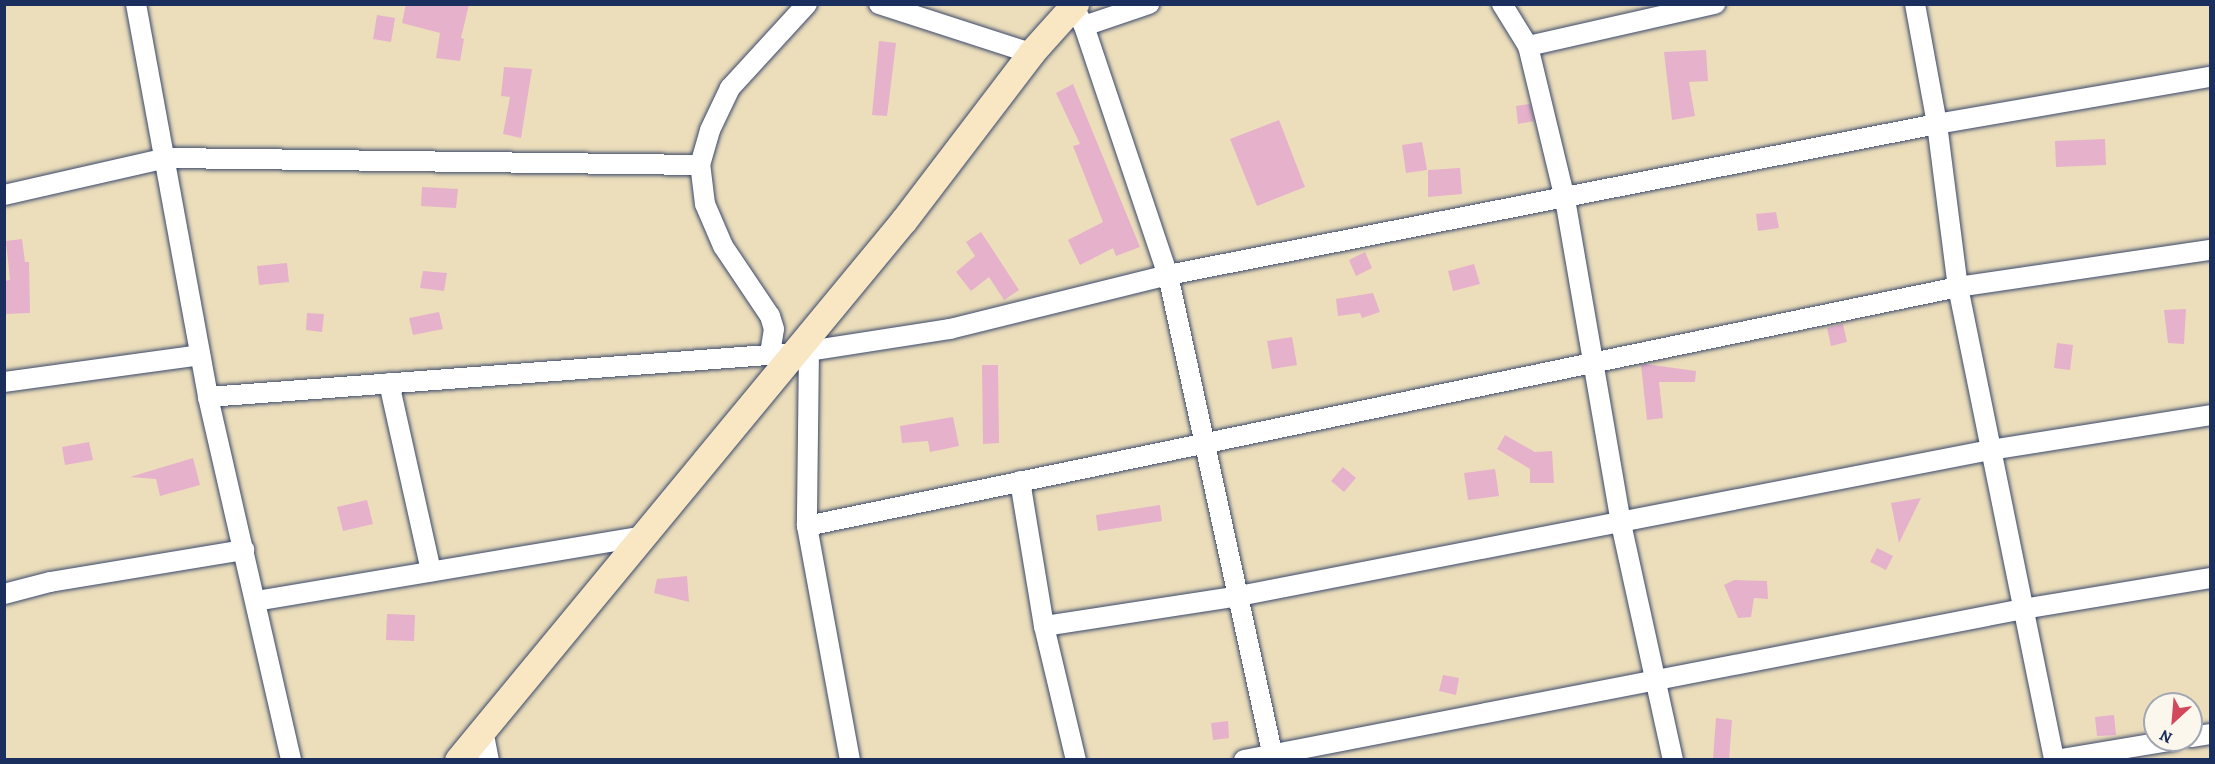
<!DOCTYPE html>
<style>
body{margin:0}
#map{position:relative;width:2215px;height:764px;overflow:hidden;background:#ecdebb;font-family:Alegreya,serif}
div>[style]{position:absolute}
.building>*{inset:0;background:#e6b1ca}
.roads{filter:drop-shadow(0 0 2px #3a496c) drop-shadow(0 0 2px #3a496c)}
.minor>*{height:20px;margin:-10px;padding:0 10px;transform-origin:10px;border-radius:10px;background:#fff}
.secondary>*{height:27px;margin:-13.5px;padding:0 13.5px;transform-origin:13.5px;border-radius:13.5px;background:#f9e7c3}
span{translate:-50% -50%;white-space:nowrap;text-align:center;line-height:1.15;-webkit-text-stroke:6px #fbf7ec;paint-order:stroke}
.frame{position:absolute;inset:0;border:6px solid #1b2f5e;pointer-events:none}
.north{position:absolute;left:2143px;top:692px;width:60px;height:60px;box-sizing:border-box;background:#fbf7ec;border:2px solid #a1a7b3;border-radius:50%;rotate:206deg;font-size:16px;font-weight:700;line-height:24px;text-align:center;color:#1b2f5e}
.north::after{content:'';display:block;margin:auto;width:21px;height:27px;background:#d1495b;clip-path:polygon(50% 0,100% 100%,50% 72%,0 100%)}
</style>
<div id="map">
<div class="building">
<div style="clip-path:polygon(406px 4px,469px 4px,461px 38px,464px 39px,460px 61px,436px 58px,440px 33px,402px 23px)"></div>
<div style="clip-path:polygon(377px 15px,395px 18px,391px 42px,373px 39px)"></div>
<div style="clip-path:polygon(879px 41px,896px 43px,887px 116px,872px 115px)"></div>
<div style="clip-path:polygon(1706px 50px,1708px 81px,1689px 82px,1695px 116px,1672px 120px,1664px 52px)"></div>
<div style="clip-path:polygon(504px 67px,532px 69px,521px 138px,503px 134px,510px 97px,501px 96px)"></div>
<div style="clip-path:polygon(1073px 84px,1140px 247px,1116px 256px,1113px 248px,1080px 265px,1068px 240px,1103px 222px,1073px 146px,1080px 144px,1056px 93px)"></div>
<div style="clip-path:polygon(1530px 104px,1534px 121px,1518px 124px,1516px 106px)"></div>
<div style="clip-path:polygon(1279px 120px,1305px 187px,1257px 206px,1230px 139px)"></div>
<div style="clip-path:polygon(2105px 139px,2106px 165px,2056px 167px,2055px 141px)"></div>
<div style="clip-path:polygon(1422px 142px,1427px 170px,1406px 173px,1402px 145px)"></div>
<div style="clip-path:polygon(1460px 168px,1462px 194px,1428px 197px,1428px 170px)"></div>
<div style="clip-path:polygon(422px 187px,458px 189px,456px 208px,421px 206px)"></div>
<div style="clip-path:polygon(1776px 212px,1779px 228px,1758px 231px,1756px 214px)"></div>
<div style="clip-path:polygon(981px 232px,1019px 290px,1004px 300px,989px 277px,971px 291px,956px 272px,975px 256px,966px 242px)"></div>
<div style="clip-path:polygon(22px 239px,25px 262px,29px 262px,30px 313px,4px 314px,4px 281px,10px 280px,6px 241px)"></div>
<div style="clip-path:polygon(1365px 252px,1372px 268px,1356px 276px,1349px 260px)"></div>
<div style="clip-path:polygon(287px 263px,289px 282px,259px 285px,257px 266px)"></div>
<div style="clip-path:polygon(1474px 264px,1480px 284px,1453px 291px,1448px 271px)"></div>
<div style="clip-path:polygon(423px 271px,447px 273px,444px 291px,420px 288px)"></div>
<div style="clip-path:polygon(1373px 293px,1380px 312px,1362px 318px,1360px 313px,1338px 316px,1336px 299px)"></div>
<div style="clip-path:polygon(2186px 309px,2184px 344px,2168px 343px,2164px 310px)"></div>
<div style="clip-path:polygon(439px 312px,443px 329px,413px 335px,409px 318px)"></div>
<div style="clip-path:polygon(307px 313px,324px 314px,322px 332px,306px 330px)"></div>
<div style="clip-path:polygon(1843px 324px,1847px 342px,1831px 346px,1827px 328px)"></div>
<div style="clip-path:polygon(1292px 337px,1297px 365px,1272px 369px,1267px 341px)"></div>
<div style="clip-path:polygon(2057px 343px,2073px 345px,2070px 370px,2054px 368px)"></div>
<div style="clip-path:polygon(1645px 364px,1696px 371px,1695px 382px,1659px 382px,1663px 418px,1647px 420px,1641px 365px)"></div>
<div style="clip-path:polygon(982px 365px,998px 365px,999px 443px,983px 444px)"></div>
<div style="clip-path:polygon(953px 417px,959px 446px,930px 452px,928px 441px,902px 443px,900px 426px)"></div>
<div style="clip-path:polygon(1505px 435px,1535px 452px,1552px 451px,1554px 483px,1530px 483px,1530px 469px,1497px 449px)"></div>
<div style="clip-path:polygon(89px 442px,93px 460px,65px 465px,62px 447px)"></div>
<div style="clip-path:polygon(193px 458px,200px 485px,160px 496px,156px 479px,130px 477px)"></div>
<div style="clip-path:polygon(1343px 467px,1356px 478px,1344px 492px,1331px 481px)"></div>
<div style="clip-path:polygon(1495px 469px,1499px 496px,1468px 500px,1464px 473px)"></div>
<div style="clip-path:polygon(1921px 498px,1899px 543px,1891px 503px)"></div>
<div style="clip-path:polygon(367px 500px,373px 524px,343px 531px,337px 507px)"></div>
<div style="clip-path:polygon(1160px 505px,1162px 521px,1098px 531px,1096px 515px)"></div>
<div style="clip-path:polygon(1877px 548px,1893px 556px,1886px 570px,1870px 562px)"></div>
<div style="clip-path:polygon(687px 576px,689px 602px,654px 593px,657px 579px)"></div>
<div style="clip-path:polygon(1734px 580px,1767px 581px,1768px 599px,1754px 598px,1751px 617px,1738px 618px,1724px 585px)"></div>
<div style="clip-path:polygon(387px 614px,415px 615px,414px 641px,386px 640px)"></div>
<div style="clip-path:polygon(1443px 675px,1459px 678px,1456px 695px,1439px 691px)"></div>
<div style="clip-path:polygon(2114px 715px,2116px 735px,2097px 736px,2095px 717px)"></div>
<div style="clip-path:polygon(1716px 718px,1732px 720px,1729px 759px,1713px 759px)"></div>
<div style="clip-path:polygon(1228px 721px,1229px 738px,1213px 740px,1211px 723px)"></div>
</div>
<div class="roads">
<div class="minor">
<div style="left:136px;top:4px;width:400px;rotate:79.6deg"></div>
<div style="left:208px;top:397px;width:372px;rotate:77.1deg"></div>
<div style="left:879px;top:4px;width:160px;rotate:17.9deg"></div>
<div style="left:1502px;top:4px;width:49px;rotate:58.2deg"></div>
<div style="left:1528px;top:46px;width:157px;rotate:76.4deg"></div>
<div style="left:1565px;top:199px;width:325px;rotate:80.2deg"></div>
<div style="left:1620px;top:519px;width:247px;rotate:77.6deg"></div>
<div style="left:1915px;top:4px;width:122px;rotate:79.6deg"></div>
<div style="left:1937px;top:124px;width:164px;rotate:82.7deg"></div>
<div style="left:1958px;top:287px;width:483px;rotate:78.5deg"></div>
<div style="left:1073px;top:6px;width:23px;rotate:61deg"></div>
<div style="left:1084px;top:26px;width:263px;rotate:71.4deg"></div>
<div style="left:1168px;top:275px;width:496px;rotate:77.7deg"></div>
<div style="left:1084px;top:26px;width:69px;rotate:-18.7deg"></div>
<div style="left:1528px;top:46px;width:192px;rotate:-12.7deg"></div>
<div style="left:4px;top:195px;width:167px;rotate:-12.8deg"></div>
<div style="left:167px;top:158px;width:533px;rotate:0.75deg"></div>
<div style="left:809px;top:350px;width:176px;rotate:90.7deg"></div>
<div style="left:807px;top:526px;width:238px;rotate:79.6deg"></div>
<div style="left:770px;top:354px;width:25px;rotate:-81deg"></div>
<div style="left:774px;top:329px;width:14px;rotate:-107deg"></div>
<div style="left:770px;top:316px;width:84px;rotate:-123.9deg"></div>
<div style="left:723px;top:246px;width:46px;rotate:-113.2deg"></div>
<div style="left:705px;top:204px;width:39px;rotate:-97deg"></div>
<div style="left:700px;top:165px;width:36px;rotate:-74deg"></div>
<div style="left:710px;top:130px;width:47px;rotate:-64.5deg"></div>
<div style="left:730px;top:88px;width:114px;rotate:-47.5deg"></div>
<div style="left:4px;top:382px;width:198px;rotate:-7.8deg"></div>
<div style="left:389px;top:383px;width:193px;rotate:77.4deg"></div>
<div style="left:208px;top:397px;width:589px;rotate:-4.29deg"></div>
<div style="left:795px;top:353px;width:157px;rotate:-8.8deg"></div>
<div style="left:950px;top:329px;width:225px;rotate:-13.9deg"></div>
<div style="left:1168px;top:275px;width:784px;rotate:-11.11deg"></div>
<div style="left:1937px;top:124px;width:277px;rotate:-9.8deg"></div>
<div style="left:1020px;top:481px;width:147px;rotate:80.6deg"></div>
<div style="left:1044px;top:626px;width:138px;rotate:76.6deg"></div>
<div style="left:807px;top:526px;width:1176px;rotate:-11.73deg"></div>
<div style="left:1958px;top:287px;width:255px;rotate:-8.4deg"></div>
<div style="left:4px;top:594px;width:48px;rotate:-14.6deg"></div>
<div style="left:50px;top:582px;width:197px;rotate:-9.4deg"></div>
<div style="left:256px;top:601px;width:392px;rotate:-9.5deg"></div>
<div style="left:1044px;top:626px;width:197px;rotate:-8.7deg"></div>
<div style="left:1239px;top:596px;width:765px;rotate:-11deg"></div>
<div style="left:1990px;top:450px;width:223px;rotate:-9deg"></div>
<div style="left:483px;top:730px;width:31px;rotate:79deg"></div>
<div style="left:2191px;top:737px;width:19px;rotate:-9deg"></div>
<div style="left:1244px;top:760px;width:793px;rotate:-10.97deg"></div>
<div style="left:2023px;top:609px;width:190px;rotate:-9.4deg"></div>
<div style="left:2055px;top:760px;width:121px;rotate:-9.5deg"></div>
</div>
<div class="secondary">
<div style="left:458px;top:760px;width:700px;rotate:-50.45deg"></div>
<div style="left:904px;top:220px;width:210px;rotate:-52.7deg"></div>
<div style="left:1031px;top:53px;width:66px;rotate:-48.1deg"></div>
</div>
</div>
<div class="frame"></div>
<div class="north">N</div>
</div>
